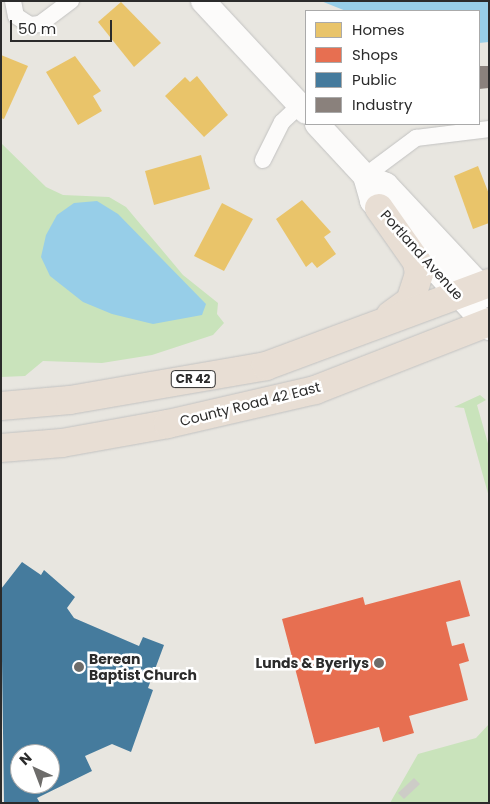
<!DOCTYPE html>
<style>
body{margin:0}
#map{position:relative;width:490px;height:804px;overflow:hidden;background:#e8e6e0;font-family:Poppins,sans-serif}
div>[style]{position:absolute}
.green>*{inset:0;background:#c9e3bb}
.water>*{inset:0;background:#97cee8}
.homes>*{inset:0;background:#e9c46a}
.shops>*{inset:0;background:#e76f51}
.public>*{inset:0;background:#457b9d}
.industry>*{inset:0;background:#8a817c}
.building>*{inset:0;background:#cdccc7}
.roads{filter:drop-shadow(0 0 1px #c2c2c1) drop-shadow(0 0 1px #c2c2c1)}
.street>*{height:16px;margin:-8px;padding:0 8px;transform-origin:8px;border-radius:8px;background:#fcfbfa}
.secondary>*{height:24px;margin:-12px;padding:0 12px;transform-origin:12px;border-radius:12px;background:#fcfbfa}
.highway>*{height:28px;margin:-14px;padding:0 14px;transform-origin:14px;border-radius:14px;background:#e8ded4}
.dots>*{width:14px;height:14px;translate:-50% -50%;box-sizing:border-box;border:2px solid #fff;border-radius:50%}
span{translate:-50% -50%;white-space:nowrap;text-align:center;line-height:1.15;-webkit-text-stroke:5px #fff;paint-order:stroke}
.shield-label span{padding:1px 4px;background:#fff;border:1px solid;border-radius:4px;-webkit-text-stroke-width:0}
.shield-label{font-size:12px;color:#2b2b2b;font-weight:700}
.street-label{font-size:14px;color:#2b2b2b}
.poi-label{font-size:14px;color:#2b2b2b;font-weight:700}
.left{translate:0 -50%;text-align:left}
.right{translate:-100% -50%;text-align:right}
.frame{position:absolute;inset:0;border:2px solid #2b2b2b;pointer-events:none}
.legend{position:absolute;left:305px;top:10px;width:175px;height:115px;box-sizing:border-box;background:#fff;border:1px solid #aaa;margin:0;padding:6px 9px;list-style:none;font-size:15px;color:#2b2b2b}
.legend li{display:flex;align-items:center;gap:10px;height:25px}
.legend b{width:25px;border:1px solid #aaa}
.north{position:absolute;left:10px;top:744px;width:50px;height:50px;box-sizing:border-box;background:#fff;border:1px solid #aaa;border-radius:50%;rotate:317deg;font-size:14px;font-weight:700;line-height:20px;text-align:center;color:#2b2b2b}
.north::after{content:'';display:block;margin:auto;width:18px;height:22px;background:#6d6c6a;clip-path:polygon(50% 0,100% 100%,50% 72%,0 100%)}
.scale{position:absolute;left:10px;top:20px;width:102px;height:22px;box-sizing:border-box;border:2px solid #2b2b2b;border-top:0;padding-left:6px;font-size:15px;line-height:18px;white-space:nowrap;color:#2b2b2b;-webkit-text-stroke:4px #fff;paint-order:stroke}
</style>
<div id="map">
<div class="green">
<div style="clip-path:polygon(1px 143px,46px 187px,63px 195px,109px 197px,126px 207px,183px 275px,218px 303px,217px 314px,224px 323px,213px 335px,152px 355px,102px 363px,43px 361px,25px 376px,1px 377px)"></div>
<div style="clip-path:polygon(480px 395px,486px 400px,477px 405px,489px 447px,489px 497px,464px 408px,454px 407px)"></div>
<div style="clip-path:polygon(489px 724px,489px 803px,390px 803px,418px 754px,476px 738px)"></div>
</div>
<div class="water">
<div style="clip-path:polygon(321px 1px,489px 1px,489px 42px,479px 43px,479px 11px,346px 11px)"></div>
<div style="clip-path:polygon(97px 201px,118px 214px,206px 304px,202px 315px,153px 324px,112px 314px,83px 302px,50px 276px,41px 257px,46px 235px,57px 215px,74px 203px)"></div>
</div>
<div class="homes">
<div style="clip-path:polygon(121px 2px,161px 43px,134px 67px,98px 22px)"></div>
<div style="clip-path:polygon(1px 55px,28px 66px,4px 119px,1px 118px)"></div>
<div style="clip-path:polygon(75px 56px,101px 91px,93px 96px,102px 111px,78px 125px,46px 72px)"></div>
<div style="clip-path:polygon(197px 76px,228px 115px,204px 137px,165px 96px,185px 77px,190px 82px)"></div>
<div style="clip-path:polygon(201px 155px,210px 189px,154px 205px,145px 171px)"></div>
<div style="clip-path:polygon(478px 166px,489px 194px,489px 223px,473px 229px,454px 176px)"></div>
<div style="clip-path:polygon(302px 200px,331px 232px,324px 237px,336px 254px,317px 268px,312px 262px,306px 267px,276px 219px)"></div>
<div style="clip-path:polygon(222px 203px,253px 219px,224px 271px,194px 256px)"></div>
</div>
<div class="shops">
<div style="clip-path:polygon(460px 580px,470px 616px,446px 622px,452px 646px,464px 643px,469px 661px,459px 664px,468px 700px,409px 716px,414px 733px,383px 742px,379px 727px,315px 744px,282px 619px,363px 597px,365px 605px)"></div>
</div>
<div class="public">
<div style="clip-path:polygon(evenodd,22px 562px,41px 575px,44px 570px,75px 597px,67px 608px,74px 618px,139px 646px,143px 637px,164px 645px,148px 688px,153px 690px,131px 752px,112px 744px,85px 756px,92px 771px,37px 798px,40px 803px,4px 803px,1px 589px,22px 562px,20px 754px,50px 754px,50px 784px,20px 784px,20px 754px)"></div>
</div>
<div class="industry">
<div style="clip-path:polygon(479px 66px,489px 66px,489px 88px,479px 89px)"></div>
</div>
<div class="building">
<div style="clip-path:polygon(414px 778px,420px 784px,404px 799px,398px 793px)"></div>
</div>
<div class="roads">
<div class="street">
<div style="left:13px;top:1px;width:15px;rotate:79deg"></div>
<div style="left:16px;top:16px;width:17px;rotate:33deg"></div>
<div style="left:30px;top:25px;width:10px;rotate:-6deg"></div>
<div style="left:40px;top:24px;width:39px;rotate:-37deg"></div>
<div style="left:263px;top:160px;width:42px;rotate:-63.4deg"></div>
<div style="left:282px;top:122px;width:25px;rotate:-43deg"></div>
<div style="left:365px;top:176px;width:64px;rotate:-36.7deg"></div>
<div style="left:416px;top:138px;width:74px;rotate:-7deg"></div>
</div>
<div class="secondary">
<div style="left:203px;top:1px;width:151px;rotate:47.1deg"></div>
<div style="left:317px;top:124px;width:71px;rotate:47.3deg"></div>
<div style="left:365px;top:176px;width:26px;rotate:74deg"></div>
<div style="left:372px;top:201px;width:173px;rotate:47.3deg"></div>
<div style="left:365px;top:176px;width:23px;rotate:23deg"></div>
<div style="left:386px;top:185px;width:151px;rotate:46.9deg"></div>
</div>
<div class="highway">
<div style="left:379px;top:208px;width:66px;rotate:54.9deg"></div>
<div style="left:417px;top:262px;width:12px;rotate:81deg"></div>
<div style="left:419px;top:274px;width:28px;rotate:108deg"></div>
<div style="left:410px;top:301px;width:24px;rotate:144deg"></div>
<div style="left:1px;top:406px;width:69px;rotate:-5deg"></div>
<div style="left:70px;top:400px;width:199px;rotate:-9.8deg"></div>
<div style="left:266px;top:366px;width:238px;rotate:-20.4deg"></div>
<div style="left:1px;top:448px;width:61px;rotate:-4.7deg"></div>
<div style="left:62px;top:443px;width:108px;rotate:-10.2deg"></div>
<div style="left:168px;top:424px;width:151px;rotate:-13deg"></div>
<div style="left:315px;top:390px;width:187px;rotate:-21.3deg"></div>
</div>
</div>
<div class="dots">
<div style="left:379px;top:663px;background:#6d6c6a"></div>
<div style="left:79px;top:667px;background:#6d6c6a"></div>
</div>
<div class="shield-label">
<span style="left:193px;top:379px">CR 42</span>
</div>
<div class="street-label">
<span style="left:422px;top:255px;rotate:48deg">Portland Avenue</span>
<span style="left:250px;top:404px;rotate:-14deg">County Road 42 East</span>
</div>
<div class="poi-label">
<span class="left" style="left:89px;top:667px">Berean<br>Baptist Church</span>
<span class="right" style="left:369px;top:663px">Lunds &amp; Byerlys</span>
</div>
<div class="frame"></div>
<ul class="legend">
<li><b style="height:14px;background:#e9c46a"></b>Homes</li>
<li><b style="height:14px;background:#e76f51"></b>Shops</li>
<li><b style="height:14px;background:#457b9d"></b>Public</li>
<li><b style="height:14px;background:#8a817c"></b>Industry</li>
</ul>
<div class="north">N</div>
<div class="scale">50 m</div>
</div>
